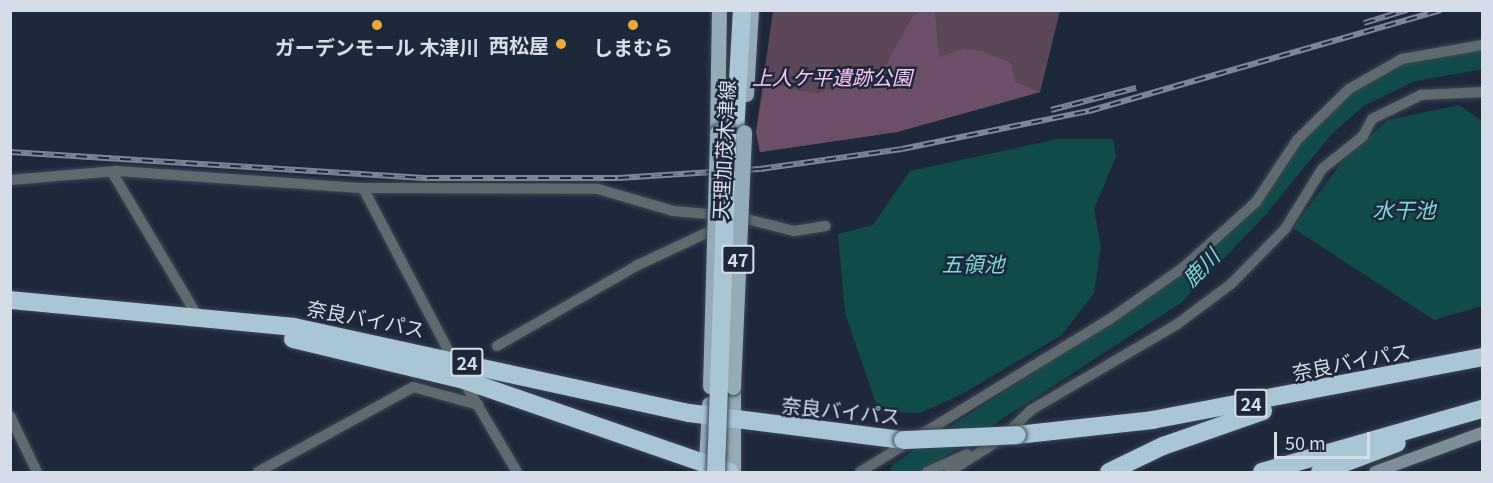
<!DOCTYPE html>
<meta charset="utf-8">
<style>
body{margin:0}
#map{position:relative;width:1493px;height:483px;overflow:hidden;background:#1e283b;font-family:Georgia,"Noto Sans JP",serif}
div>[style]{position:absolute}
.green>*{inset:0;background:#5c4659}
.forest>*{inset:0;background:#6d4e69}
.water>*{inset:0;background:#104b4a}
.river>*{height:22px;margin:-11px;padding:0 11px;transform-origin:11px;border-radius:11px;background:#104b4a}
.roads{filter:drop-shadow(0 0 2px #3b4557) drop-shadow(0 0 2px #3b4557)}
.street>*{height:10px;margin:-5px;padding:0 5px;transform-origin:5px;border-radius:5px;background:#5e6a70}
.secondary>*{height:12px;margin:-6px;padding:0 6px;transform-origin:6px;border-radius:6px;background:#7c8f98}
.primary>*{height:15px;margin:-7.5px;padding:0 7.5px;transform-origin:7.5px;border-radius:7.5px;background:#93acb8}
.highway>*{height:18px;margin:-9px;padding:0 9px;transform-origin:9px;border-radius:9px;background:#a8c6d4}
.rail>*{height:6px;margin-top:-3px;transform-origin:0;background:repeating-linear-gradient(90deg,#1e283b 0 11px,#7d8696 0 22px);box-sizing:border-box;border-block:2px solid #7d8696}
.bridges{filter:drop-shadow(0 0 2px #3b4557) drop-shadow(0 0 2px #3b4557)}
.primary-bridge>*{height:15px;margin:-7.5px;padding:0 7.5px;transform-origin:7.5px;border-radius:7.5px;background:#93acb8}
.highway-bridge>*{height:18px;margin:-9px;padding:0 9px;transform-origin:9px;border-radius:9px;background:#a8c6d4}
.dots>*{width:16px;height:16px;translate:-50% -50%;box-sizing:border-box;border:3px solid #1e283b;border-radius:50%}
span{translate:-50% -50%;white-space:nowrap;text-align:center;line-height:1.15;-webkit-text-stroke:5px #1e283b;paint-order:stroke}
.shield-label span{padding:2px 4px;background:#1e283b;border:2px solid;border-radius:4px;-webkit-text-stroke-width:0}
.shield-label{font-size:18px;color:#d6ddea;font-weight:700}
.poi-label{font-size:20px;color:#d6ddea;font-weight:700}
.right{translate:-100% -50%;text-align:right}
.park-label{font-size:20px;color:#fdc5f5;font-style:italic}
.street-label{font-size:20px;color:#d6ddea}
.water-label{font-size:21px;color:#7dd8d7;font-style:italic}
.frame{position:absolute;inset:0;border:12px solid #d6ddea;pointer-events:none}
.scale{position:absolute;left:1274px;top:432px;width:96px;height:27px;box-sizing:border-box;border:3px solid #d6ddea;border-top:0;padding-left:8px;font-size:18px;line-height:21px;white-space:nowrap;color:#d6ddea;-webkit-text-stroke:4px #1e283b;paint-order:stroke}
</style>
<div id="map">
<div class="green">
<div style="clip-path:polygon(773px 11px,1060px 11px,1040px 92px,897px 132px,760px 152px,756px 132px)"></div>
</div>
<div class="forest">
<div style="clip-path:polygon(921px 10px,935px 11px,939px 57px,964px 49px,982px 51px,1011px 63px,1015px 82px,1040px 92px,897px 132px,760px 152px,756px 132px,765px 82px,815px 94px,883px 71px,912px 17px)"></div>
</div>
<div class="water">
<div style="clip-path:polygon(1459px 105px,1482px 121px,1482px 306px,1434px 320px,1293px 228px,1344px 159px,1388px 120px)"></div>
<div style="clip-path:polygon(1058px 139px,1113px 139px,1116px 157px,1094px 209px,1101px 246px,1094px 293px,1062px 335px,962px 394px,920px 413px,879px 412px,845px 313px,838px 234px,873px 225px,910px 171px)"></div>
</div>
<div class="river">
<div style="left:901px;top:472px;width:325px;rotate:-33.1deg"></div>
<div style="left:1173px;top:295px;width:118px;rotate:-46deg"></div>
<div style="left:1255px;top:210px;width:109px;rotate:-50.6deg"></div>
<div style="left:1324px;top:126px;width:44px;rotate:-41.3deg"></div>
<div style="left:1357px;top:97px;width:59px;rotate:-26.1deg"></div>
<div style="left:1410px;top:71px;width:73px;rotate:-10.2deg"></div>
</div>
<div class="roads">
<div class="street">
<div style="left:112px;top:172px;width:169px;rotate:59.3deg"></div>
<div style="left:10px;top:180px;width:107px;rotate:-4.8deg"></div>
<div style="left:117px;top:171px;width:247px;rotate:4deg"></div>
<div style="left:363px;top:188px;width:235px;rotate:0.2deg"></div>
<div style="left:598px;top:189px;width:78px;rotate:16.3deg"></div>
<div style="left:673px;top:211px;width:47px;rotate:4.9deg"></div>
<div style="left:363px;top:188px;width:200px;rotate:62.3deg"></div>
<div style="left:735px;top:216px;width:61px;rotate:14.3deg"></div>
<div style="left:794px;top:231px;width:32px;rotate:-9deg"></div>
<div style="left:497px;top:346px;width:163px;rotate:-29.9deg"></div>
<div style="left:638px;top:265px;width:89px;rotate:-25.1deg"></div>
<div style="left:464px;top:382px;width:104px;rotate:59.5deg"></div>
<div style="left:10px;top:416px;width:62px;rotate:64.3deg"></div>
<div style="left:258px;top:472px;width:177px;rotate:-28.7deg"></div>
<div style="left:413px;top:387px;width:68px;rotate:15.3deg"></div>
<div style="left:860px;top:472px;width:293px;rotate:-31.5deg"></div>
<div style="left:1110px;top:319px;width:92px;rotate:-35.2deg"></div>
<div style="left:1185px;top:266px;width:96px;rotate:-42deg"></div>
<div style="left:1256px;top:202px;width:74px;rotate:-56.5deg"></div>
<div style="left:1297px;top:140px;width:73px;rotate:-44.4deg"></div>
<div style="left:1349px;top:89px;width:61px;rotate:-29.5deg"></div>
<div style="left:1402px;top:59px;width:81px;rotate:-9.9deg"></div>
<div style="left:927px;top:472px;width:44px;rotate:-24.2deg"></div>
<div style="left:949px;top:472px;width:62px;rotate:-32.4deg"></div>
<div style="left:1001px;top:439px;width:42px;rotate:-44deg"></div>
<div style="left:1031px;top:410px;width:168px;rotate:-30.4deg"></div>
<div style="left:1176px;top:325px;width:69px;rotate:-36.7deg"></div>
<div style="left:1231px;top:284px;width:77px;rotate:-45.5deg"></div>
<div style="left:1285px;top:229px;width:70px;rotate:-58.3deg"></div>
<div style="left:1322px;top:169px;width:53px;rotate:-38.8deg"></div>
<div style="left:1363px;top:136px;width:19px;rotate:-62deg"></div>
<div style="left:1372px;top:119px;width:55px;rotate:-26.1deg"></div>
<div style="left:1421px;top:95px;width:61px;rotate:-2.8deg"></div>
</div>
<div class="secondary">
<div style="left:1375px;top:472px;width:114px;rotate:-20deg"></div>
</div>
<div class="primary">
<div style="left:746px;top:94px;width:84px;rotate:-86.6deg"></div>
<div style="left:717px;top:132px;width:122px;rotate:-89.1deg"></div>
<div style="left:733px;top:387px;width:85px;rotate:90deg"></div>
<div style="left:706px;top:464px;width:60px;rotate:-87.1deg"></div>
</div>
<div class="highway">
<div style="left:735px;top:134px;width:124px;rotate:-86.8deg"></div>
<div style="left:10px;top:300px;width:285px;rotate:5.4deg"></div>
<div style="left:294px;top:327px;width:404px;rotate:12.3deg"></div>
<div style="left:689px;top:413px;width:216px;rotate:7.2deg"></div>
<div style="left:293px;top:339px;width:176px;rotate:13.5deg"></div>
<div style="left:464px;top:380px;width:281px;rotate:19.1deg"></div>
<div style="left:1017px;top:435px;width:136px;rotate:-6.3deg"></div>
<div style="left:1152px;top:420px;width:336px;rotate:-10.8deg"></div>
<div style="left:1109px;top:472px;width:60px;rotate:-25.7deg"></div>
<div style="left:1163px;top:446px;width:106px;rotate:-19.3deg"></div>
<div style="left:1262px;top:472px;width:229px;rotate:-16deg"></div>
<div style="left:1320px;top:472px;width:82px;rotate:-20.6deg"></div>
</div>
</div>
<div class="rail">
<div style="left:1364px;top:23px;width:45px;rotate:-16.8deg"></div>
<div style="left:1051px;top:110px;width:88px;rotate:-14.5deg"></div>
<div style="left:10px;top:152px;width:419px;rotate:3.6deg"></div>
<div style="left:428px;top:178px;width:190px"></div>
<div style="left:618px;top:178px;width:142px;rotate:-3.6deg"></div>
<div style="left:760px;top:169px;width:143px;rotate:-8deg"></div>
<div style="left:902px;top:149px;width:191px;rotate:-11.5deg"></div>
<div style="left:1089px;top:111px;width:366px;rotate:-16deg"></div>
</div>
<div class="bridges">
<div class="primary-bridge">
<div style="left:710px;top:386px;width:254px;rotate:-88.4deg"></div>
<div style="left:733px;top:387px;width:255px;rotate:-87.5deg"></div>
</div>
<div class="highway-bridge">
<div style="left:903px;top:440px;width:114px;rotate:-2.5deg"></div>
<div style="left:716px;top:472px;width:339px;rotate:-88deg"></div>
</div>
</div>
<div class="dots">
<div style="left:377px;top:25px;background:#eea83c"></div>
<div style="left:633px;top:25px;background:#eea83c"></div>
<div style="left:561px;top:44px;background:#eea83c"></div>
</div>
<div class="shield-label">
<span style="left:738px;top:259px">47</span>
<span style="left:467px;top:362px">24</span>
<span style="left:1251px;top:403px">24</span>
</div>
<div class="poi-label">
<span class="right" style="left:549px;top:44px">西松屋</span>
<span style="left:377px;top:46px">ガーデンモール 木津川</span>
<span style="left:633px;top:46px">しまむら</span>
</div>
<div class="park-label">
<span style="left:832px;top:76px">上人ケ平遺跡公園</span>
</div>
<div class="street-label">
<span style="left:723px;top:150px;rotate:-87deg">天理加茂木津線</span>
<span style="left:366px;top:318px;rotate:11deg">奈良バイパス</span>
<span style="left:1351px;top:361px;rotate:-11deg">奈良バイパス</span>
<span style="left:841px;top:410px;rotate:6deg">奈良バイパス</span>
</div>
<div class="water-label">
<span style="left:1404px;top:209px">水干池</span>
<span style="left:973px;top:263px">五領池</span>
<span style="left:1200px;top:267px;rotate:-46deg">鹿川</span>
</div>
<div class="frame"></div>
<div class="scale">50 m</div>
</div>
